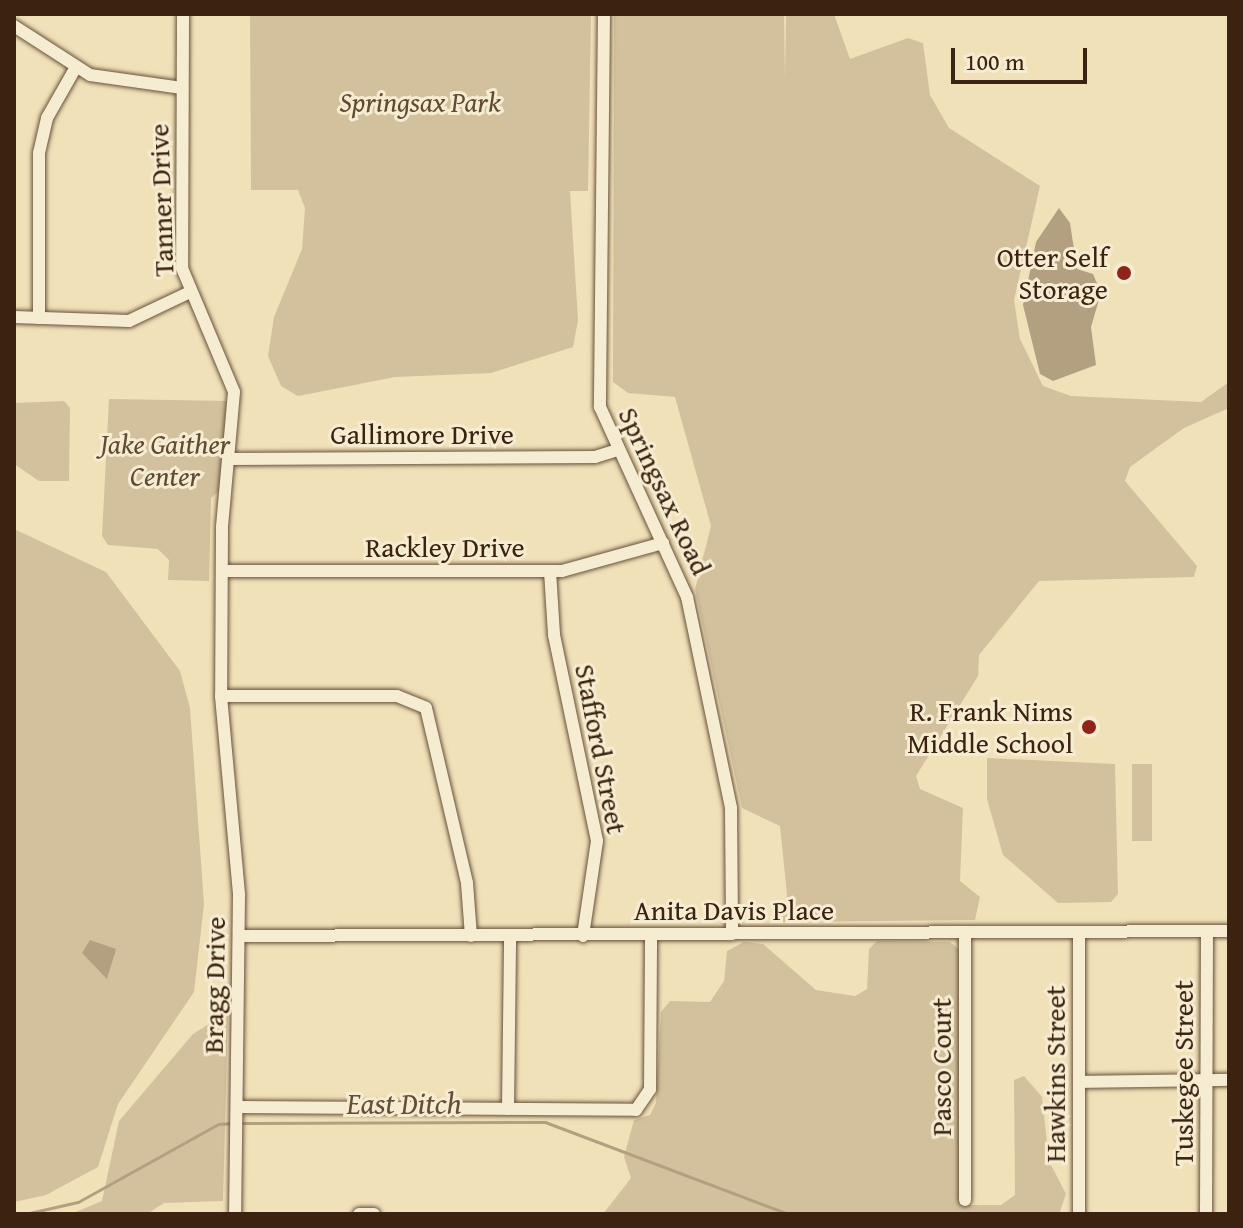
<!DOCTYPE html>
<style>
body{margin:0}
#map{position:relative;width:1243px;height:1228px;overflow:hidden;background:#f1e1b9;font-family:"Gentium Book Plus",serif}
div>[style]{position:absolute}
.green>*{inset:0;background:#d2c19c}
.water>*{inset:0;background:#b3a080}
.stream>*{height:3px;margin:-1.5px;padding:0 1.5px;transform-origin:1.5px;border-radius:1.5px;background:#b3a080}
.roads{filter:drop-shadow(0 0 2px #68523b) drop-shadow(0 0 2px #68523b)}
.minor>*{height:12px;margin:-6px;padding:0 6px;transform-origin:6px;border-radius:6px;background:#f6ecd2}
.dots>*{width:22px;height:22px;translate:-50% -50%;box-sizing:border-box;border:4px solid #f6ecd2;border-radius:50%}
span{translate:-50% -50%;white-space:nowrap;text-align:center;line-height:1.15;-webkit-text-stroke:6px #f6ecd2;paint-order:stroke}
.park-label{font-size:28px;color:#614a34;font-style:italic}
.street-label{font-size:28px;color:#3b2211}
.poi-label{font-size:28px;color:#3b2211}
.right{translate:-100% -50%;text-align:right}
.water-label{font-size:30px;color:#654e38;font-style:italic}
.frame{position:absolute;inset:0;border:16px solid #3b2211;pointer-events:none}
.scale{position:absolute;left:951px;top:48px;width:136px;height:36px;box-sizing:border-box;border:4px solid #3b2211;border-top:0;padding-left:10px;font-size:24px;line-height:28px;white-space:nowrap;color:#3b2211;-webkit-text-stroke:6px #f6ecd2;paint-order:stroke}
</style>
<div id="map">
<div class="green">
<div style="clip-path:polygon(250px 14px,591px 14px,588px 191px,570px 191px,578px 320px,573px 347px,491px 373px,395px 377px,298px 396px,281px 386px,268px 356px,274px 317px,302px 249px,305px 208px,298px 190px,251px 190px)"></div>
<div style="clip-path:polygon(614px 14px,784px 14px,785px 80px,786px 14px,834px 14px,850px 59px,908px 38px,923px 43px,930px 95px,949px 128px,1040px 186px,1014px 300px,1020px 339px,1043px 386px,1071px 396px,1201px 402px,1229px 382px,1229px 408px,1184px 428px,1130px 467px,1125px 481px,1197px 566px,1194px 577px,1039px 581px,979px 655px,978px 676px,916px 776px,920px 789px,963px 808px,960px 881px,980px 897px,975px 920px,778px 922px,787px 895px,780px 826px,742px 808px,695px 589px,711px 526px,675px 397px,628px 393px,613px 382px)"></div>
<div style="clip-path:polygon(109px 399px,230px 401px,221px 489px,211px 498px,209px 581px,168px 580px,169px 560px,158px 549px,108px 545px,102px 536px)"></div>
<div style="clip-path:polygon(64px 401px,70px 408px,69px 481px,39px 481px,14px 464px,14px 403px)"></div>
<div style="clip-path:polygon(14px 529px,106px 572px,180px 671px,190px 708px,204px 904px,194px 992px,118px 1104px,98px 1167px,46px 1195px,14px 1202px)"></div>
<div style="clip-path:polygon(987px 758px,1115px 764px,1118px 894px,1111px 902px,1058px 903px,1003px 855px,987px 799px)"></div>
<div style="clip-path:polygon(1132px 764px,1152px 764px,1152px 841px,1132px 841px)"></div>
<div style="clip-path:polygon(877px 941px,950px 942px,961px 951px,962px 1205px,1001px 1205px,1015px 1195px,1014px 1080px,1024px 1076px,1042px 1097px,1049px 1161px,1066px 1194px,1059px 1214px,603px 1214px,631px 1178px,624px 1157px,634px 1120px,650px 1115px,656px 1103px,661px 1012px,670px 1001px,710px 1002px,724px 981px,727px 951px,744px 942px,763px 944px,816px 990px,855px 996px,867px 989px,869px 949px)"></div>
<div style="clip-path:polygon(228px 1012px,223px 1201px,164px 1203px,147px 1214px,71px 1214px,102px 1201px,119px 1121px,193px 1034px)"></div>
</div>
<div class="water">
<div style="clip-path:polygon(1059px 208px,1070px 223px,1077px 269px,1093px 274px,1101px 293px,1091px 327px,1096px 365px,1053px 381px,1040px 374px,1023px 305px,1036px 242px)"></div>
<div style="clip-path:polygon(90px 940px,116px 949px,107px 979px,82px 953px)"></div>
</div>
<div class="stream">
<div style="left:241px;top:1123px;width:304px;rotate:-0.2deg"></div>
<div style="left:545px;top:1122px;width:260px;rotate:20.7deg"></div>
<div style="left:25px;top:1214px;width:54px;rotate:-12.8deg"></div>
<div style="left:78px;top:1202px;width:160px;rotate:-29.1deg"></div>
<div style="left:218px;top:1124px;width:16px;rotate:-4deg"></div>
</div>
<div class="roads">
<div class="minor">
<div style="left:183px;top:14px;width:254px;rotate:90.2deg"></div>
<div style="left:182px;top:268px;width:134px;rotate:67.2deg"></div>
<div style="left:234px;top:392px;width:136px;rotate:95.1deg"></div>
<div style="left:222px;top:527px;width:169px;rotate:90.3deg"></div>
<div style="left:221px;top:696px;width:200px;rotate:84.8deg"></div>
<div style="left:239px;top:895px;width:319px;rotate:90.7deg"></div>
<div style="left:604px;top:14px;width:393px;rotate:90.6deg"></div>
<div style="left:600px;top:407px;width:209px;rotate:65.4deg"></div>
<div style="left:687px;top:597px;width:216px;rotate:78.2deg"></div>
<div style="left:731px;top:808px;width:126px;rotate:89.5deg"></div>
<div style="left:14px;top:26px;width:90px;rotate:32.8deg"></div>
<div style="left:90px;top:75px;width:93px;rotate:8deg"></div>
<div style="left:14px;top:317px;width:115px;rotate:2deg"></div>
<div style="left:129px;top:321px;width:65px;rotate:-25.4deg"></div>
<div style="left:39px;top:318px;width:165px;rotate:-90deg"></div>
<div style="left:39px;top:153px;width:36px;rotate:-77deg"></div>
<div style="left:47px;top:118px;width:59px;rotate:-60.4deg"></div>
<div style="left:229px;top:459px;width:366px;rotate:-0.3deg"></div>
<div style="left:595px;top:457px;width:21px;rotate:-17deg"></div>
<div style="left:222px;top:571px;width:340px"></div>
<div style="left:562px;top:571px;width:105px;rotate:-15.5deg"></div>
<div style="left:550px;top:571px;width:64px;rotate:86.4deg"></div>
<div style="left:554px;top:635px;width:210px;rotate:78.2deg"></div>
<div style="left:597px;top:841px;width:96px;rotate:98.4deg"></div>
<div style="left:221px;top:696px;width:176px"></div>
<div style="left:397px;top:696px;width:31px;rotate:22deg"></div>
<div style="left:426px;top:708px;width:180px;rotate:76.8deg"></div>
<div style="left:467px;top:883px;width:53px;rotate:85.7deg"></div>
<div style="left:965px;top:933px;width:267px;rotate:90deg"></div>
<div style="left:1079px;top:933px;width:281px;rotate:90deg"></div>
<div style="left:239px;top:936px;width:990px;rotate:-0.29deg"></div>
<div style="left:1079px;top:1082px;width:150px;rotate:-0.8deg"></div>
<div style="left:237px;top:1107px;width:399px;rotate:0.4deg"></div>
<div style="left:636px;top:1110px;width:25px;rotate:-56deg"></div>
<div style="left:650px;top:1089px;width:154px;rotate:-89.6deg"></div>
<div style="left:508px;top:1109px;width:173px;rotate:-89.3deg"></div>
<div style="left:359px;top:1214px;width:15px"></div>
<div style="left:1206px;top:1214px;width:282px;rotate:-89.8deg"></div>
</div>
</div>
<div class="dots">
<div style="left:1124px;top:273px;background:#8f2418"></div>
<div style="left:1089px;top:727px;background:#8f2418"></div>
</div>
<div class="park-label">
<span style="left:420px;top:102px">Springsax Park</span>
<span style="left:165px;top:460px">Jake Gaither<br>Center</span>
</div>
<div class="street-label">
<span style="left:161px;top:200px;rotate:-92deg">Tanner Drive</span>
<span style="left:422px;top:434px">Gallimore Drive</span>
<span style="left:665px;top:491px;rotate:65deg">Springsax Road</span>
<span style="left:445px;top:547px">Rackley Drive</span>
<span style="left:601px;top:749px;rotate:79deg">Stafford Street</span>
<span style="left:734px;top:910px">Anita Davis Place</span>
<span style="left:214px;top:985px;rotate:-89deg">Bragg Drive</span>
<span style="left:941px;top:1067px;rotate:-90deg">Pasco Court</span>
<span style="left:1183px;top:1073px;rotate:-90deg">Tuskegee Street</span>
<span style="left:1055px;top:1074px;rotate:-90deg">Hawkins Street</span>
</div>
<div class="poi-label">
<span class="right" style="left:1108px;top:273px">Otter Self<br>Storage</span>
<span class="right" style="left:1073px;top:727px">R. Frank Nims<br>Middle School</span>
</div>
<div class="water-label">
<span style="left:404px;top:1103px">East Ditch</span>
</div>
<div class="frame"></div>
<div class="scale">100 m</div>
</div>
